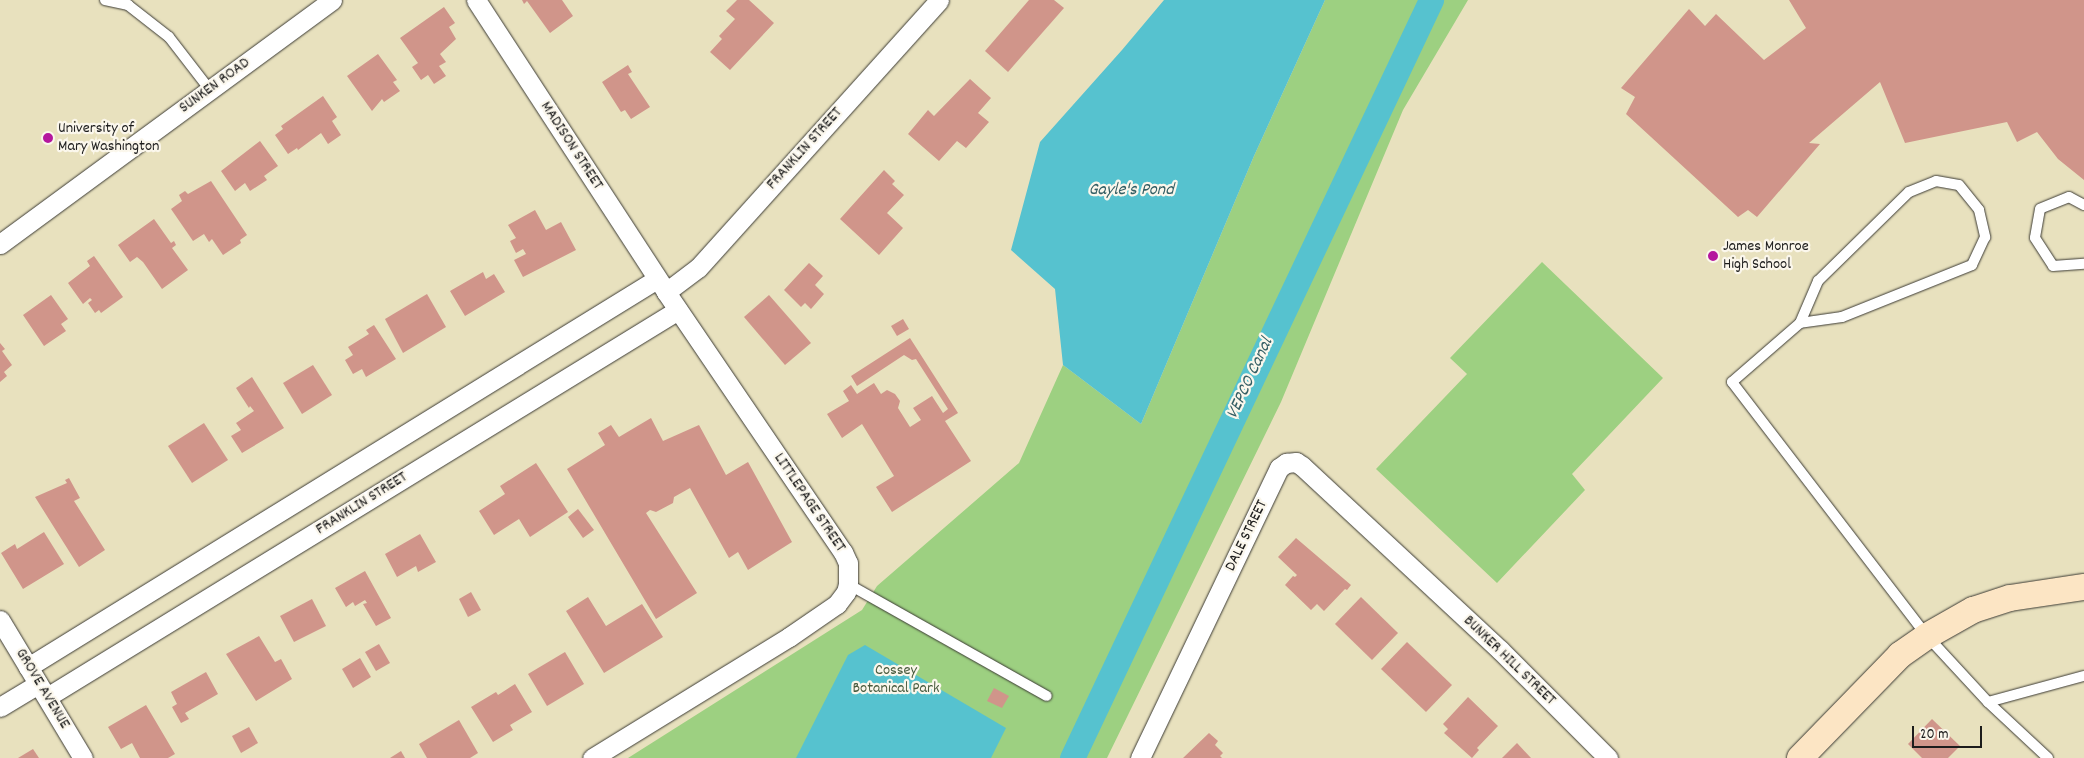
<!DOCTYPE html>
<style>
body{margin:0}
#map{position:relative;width:2084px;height:758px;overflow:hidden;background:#e8e1be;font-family:Dekko,sans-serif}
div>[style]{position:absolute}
.green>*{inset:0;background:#9dd081}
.water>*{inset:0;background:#56c2cf}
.canal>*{height:25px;margin:-12.5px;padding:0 12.5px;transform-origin:12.5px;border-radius:12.5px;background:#56c2cf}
.building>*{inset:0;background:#d0958a}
.roads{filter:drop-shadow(0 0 1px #3b3a34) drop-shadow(0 0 1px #3b3a34)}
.lane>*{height:10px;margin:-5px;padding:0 5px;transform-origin:5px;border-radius:5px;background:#fff}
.street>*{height:19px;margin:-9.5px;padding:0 9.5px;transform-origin:9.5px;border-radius:9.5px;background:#fff}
.secondary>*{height:26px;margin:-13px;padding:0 13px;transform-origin:13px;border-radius:13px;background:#fce5c4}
.dots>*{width:14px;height:14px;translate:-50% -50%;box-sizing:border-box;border:2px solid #fbf7ec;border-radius:50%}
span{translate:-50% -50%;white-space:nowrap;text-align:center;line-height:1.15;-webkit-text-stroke:4.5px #fbf7ec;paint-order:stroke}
.street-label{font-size:16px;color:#1c1c1c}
.poi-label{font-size:16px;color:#1c1c1c}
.left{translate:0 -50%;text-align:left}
.park-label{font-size:16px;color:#495b3f}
.water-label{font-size:18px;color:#335e64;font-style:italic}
.scale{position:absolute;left:1912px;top:726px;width:70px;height:22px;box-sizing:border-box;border:2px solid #1c1c1c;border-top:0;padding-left:6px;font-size:15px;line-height:18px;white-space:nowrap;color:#1c1c1c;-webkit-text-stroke:4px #fbf7ec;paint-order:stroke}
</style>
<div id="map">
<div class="green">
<div style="clip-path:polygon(1325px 0,1468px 0,1403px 110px,1281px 402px,1107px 758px,628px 758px,862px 610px,877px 586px,1019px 463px,1063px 365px,1141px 424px,1254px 156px)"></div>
<div style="clip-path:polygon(1542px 262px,1663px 378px,1572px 474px,1585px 490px,1497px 583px,1376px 469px,1467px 374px,1450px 358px)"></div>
</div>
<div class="water">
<div style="clip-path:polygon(1164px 0,1325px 0,1254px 156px,1141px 424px,1063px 365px,1055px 289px,1011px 250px,1040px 142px,1122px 50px)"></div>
<div style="clip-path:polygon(865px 645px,1006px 728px,991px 758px,796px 758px,848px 655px)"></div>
</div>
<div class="canal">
<div style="left:1072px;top:758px;width:839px;rotate:-64.66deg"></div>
</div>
<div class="building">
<div style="clip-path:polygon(522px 0,562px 0,573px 16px,550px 33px,527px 1px,524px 4px)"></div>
<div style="clip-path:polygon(737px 0,749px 0,774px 23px,730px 70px,710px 52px,722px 39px,719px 36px,735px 19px,726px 11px)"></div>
<div style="clip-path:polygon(1029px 0,1054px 0,1064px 8px,1008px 72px,985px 51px)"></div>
<div style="clip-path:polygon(1789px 0,2084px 0,2084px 180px,2058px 159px,2037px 132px,2017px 142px,2007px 122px,1905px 143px,1880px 82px,1809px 143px,1820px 144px,1757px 217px,1748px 210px,1738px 217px,1626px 114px,1635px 97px,1621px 88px,1689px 9px,1705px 26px,1716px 14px,1764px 60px,1806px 28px)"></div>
<div style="clip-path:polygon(444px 7px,455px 23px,449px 27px,456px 39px,440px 54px,446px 62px,439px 66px,446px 76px,434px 84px,428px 75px,421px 80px,412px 67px,418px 63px,400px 38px)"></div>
<div style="clip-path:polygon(378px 54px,397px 80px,393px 82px,400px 91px,384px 102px,382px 99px,372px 111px,347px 76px)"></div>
<div style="clip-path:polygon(628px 65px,632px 72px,628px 74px,650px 107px,631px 119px,625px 110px,621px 112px,602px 82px)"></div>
<div style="clip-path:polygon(970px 79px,991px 98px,978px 113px,989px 122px,966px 148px,957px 141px,939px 161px,908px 134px,928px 110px,934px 116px)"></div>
<div style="clip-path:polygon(323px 96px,337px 117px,332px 121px,341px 135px,328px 144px,321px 133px,298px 150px,297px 148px,288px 154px,275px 135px,283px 129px,281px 126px)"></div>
<div style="clip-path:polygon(260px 141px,278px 166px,264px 176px,267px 180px,250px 191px,245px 183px,235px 191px,221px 171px)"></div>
<div style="clip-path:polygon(884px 170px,895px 181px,892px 184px,904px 195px,887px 213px,903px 228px,879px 255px,840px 219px)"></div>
<div style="clip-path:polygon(211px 181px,247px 235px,240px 240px,241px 243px,223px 255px,212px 239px,209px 242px,204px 234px,193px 241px,171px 209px,182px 201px,179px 195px,185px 191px,188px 194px)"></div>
<div style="clip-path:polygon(535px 210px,546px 230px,561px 222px,576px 250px,523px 277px,514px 260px,526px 254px,523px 249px,516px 253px,510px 241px,516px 238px,508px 225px)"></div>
<div style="clip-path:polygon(154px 219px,171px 243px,174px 241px,176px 245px,172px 248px,188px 270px,162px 289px,143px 262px,137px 257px,130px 262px,118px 245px)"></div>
<div style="clip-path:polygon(94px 256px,123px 297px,101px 313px,99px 310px,95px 313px,88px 303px,92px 300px,90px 298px,83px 304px,68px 283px,90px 266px,87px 261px)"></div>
<div style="clip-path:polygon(809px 263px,823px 276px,815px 285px,824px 294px,811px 309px,805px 303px,801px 307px,784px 290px)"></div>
<div style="clip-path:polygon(483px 272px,486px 279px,494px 274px,505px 292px,465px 316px,450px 291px)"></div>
<div style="clip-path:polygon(427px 294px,446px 327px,403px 353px,385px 319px)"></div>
<div style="clip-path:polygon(51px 295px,68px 319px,61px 324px,66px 331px,44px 346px,23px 315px)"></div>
<div style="clip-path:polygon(769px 295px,811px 343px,785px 365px,744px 317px)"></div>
<div style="clip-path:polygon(903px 319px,909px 329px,897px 336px,891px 326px)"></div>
<div style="clip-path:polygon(374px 325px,396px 359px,366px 377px,362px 369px,353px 374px,345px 360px,353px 355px,348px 347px,369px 334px,366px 330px)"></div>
<div style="clip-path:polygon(910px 338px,958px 413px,945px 421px,971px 461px,892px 512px,876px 487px,894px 476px,862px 424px,842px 438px,827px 414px,849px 401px,843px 391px,851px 385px,857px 394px,874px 383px,881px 394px,887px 390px,895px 394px,900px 401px,898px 408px,910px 427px,921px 420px,913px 408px,932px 396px,943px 413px,948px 409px,916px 359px,912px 360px,904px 355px,857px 386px,851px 376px)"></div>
<div style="clip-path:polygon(0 343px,5px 349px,2px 351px,12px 365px,4px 372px,7px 376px,0 382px)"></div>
<div style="clip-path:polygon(313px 365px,332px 395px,302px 414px,283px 383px)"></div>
<div style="clip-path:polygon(252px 377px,284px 428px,242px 453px,231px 436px,241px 430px,236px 423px,254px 411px,250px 406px,249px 408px,236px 388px)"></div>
<div style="clip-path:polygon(651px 418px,663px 441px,699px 425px,726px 475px,748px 462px,792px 542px,748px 570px,738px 552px,729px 558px,690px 488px,674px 497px,673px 503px,656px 512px,650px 510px,646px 513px,697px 593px,656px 619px,567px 469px,605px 445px,598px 433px,611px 425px,619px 437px)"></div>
<div style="clip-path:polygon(204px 423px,228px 460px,192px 483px,168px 446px)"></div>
<div style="clip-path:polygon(536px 463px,568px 512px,530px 537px,519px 519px,494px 535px,479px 511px,505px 494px,500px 486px)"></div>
<div style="clip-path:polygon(69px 478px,80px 498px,74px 501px,105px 550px,79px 567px,35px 497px,67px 483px,65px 480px)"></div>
<div style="clip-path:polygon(578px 509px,594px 530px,583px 538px,568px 517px)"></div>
<div style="clip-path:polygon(44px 532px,64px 564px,23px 589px,1px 553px,15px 544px,17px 549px)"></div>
<div style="clip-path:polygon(420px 534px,436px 562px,418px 572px,416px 566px,397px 577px,385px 554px)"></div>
<div style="clip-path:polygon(1296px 538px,1351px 585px,1347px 590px,1345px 589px,1324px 611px,1317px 604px,1311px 610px,1285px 585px,1293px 576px,1295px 577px,1297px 575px,1278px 557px)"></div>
<div style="clip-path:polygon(365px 571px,391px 618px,376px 626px,363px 604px,367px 603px,365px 600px,355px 606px,353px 602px,346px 607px,335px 588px)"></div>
<div style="clip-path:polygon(471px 592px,481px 610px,468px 617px,459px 599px)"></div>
<div style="clip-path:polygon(588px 597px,606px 626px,642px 604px,663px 637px,604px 673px,566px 611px)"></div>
<div style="clip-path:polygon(1361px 597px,1398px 633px,1372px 660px,1335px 624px)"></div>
<div style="clip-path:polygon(312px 599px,326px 626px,294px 642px,280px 616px)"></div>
<div style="clip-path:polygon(259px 636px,275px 662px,281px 659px,292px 679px,256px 701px,226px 654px)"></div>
<div style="clip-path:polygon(1407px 642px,1452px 685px,1426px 712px,1381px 669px)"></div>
<div style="clip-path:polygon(379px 644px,390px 663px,376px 671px,365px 652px)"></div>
<div style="clip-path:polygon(565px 652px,584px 684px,547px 706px,528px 674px)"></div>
<div style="clip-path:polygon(360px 658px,371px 677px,353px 688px,342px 669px)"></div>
<div style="clip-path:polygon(206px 672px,218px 694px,185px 713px,189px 719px,181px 723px,172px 707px,177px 704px,171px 692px)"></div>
<div style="clip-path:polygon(515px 684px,532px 712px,510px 725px,513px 730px,493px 742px,471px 707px,496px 692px,498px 695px)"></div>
<div style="clip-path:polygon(994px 688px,1009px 696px,1002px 708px,987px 701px)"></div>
<div style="clip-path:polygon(1468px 697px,1498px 726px,1477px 748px,1479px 750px,1472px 758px,1444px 733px,1448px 729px,1443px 724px)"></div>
<div style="clip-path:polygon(146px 705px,175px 754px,168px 758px,140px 758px,132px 743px,121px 749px,108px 727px)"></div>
<div style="clip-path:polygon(1932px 719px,1960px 746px,1948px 758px,1922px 758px,1908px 744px)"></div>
<div style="clip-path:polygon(459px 720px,478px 753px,470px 758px,427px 758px,419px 744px)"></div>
<div style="clip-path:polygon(249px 727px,258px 743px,241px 753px,232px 736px)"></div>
<div style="clip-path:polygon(1209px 733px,1218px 741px,1215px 745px,1223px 753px,1220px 756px,1222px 758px,1183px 758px)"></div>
<div style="clip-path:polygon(1517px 743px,1531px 758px,1502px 758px)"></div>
<div style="clip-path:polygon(33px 749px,39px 758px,18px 758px)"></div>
<div style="clip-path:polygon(401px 751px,405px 758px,390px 758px)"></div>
</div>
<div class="roads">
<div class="lane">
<div style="left:105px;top:0;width:24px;rotate:12deg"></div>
<div style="left:128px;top:5px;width:52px;rotate:38deg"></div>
<div style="left:169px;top:37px;width:67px;rotate:52.3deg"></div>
<div style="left:2084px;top:205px;width:17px;rotate:-152deg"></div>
<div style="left:2069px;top:197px;width:31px;rotate:158deg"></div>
<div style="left:2040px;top:209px;width:29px;rotate:100deg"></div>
<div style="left:2035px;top:238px;width:33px;rotate:57deg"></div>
<div style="left:2053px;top:266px;width:31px;rotate:-4deg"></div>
<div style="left:1800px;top:323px;width:46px;rotate:-66.8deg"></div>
<div style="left:1818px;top:281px;width:127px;rotate:-44.4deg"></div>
<div style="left:1909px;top:192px;width:29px;rotate:-22deg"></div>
<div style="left:1936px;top:181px;width:23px;rotate:10deg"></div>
<div style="left:1959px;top:185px;width:32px;rotate:51deg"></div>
<div style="left:1979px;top:210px;width:28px;rotate:77deg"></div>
<div style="left:1985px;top:237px;width:31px;rotate:115deg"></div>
<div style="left:1972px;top:265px;width:140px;rotate:158.2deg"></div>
<div style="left:1842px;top:317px;width:42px;rotate:171.9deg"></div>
<div style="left:1800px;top:323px;width:90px;rotate:139.1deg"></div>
<div style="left:1732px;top:382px;width:320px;rotate:52.5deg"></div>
<div style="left:1927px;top:636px;width:90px;rotate:47.3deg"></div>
<div style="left:848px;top:584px;width:228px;rotate:29.4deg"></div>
<div style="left:2048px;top:758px;width:82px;rotate:-137deg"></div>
<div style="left:1988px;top:702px;width:99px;rotate:-15.2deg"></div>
</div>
<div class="street">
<div style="left:476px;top:0;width:348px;rotate:56.9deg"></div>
<div style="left:666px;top:292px;width:315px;rotate:55.8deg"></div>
<div style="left:843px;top:552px;width:12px;rotate:66deg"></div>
<div style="left:848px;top:563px;width:21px;rotate:90deg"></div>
<div style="left:848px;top:584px;width:8px;rotate:104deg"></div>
<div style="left:846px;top:592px;width:15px;rotate:127deg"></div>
<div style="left:837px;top:604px;width:58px;rotate:145.5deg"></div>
<div style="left:789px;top:637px;width:231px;rotate:148.4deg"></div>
<div style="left:0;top:244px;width:412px;rotate:-36.3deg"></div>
<div style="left:666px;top:292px;width:40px;rotate:-37deg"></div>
<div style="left:698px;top:268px;width:360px;rotate:-48deg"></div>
<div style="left:0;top:620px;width:161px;rotate:59deg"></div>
<div style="left:28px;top:667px;width:739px;rotate:-31.67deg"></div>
<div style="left:47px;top:697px;width:740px;rotate:-31.52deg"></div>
<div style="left:0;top:707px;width:44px;rotate:-31.2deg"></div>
<div style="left:1140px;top:758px;width:322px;rotate:-64.4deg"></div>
<div style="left:1279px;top:468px;width:9px;rotate:-36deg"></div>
<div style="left:1286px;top:463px;width:10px;rotate:-6deg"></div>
<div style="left:1296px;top:462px;width:7px;rotate:34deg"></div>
<div style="left:1302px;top:466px;width:270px;rotate:42.9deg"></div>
<div style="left:1500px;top:650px;width:153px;rotate:45deg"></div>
</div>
<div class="secondary">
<div style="left:1800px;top:758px;width:144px;rotate:-45.8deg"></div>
<div style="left:1900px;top:655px;width:33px;rotate:-35deg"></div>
<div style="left:1927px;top:636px;width:53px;rotate:-29.5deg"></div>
<div style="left:1973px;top:610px;width:39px;rotate:-18deg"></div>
<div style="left:2010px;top:598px;width:75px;rotate:-8.5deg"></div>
</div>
</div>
<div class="dots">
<div style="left:48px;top:138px;background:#b5179e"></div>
<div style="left:1713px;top:256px;background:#b5179e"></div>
</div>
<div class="street-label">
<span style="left:215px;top:86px;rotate:-36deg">SUNKEN ROAD</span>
<span style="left:571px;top:146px;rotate:57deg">MADISON STREET</span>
<span style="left:805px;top:149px;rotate:-48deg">FRANKLIN STREET</span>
<span style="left:809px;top:503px;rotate:56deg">LITTLEPAGE STREET</span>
<span style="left:362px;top:504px;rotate:-32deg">FRANKLIN STREET</span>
<span style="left:1247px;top:536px;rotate:-64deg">DALE STREET</span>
<span style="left:1509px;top:661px;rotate:44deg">BUNKER HILL STREET</span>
<span style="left:42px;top:689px;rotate:59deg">GROVE AVENUE</span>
</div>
<div class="poi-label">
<span class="left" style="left:58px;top:138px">University of<br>Mary Washington</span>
<span class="left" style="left:1723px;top:256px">James Monroe<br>High School</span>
</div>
<div class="park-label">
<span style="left:896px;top:680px">Cossey<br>Botanical Park</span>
</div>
<div class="water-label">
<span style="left:1131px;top:191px">Gayle's Pond</span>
<span style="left:1251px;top:379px;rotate:-65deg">VEPCO Canal</span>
</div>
<div class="scale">20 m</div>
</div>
